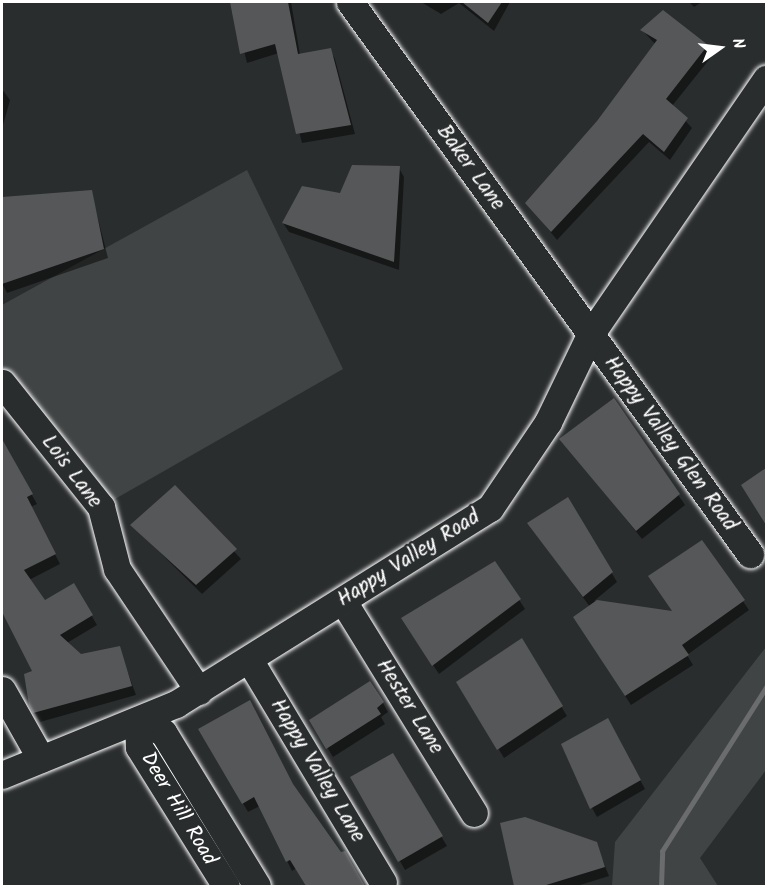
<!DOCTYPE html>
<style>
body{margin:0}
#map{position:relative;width:768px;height:888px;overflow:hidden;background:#2a2d2e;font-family:Kalam,sans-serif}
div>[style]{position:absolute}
.green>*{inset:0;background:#414445}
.shadow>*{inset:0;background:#0007}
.stream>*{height:5px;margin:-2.5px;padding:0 2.5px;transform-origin:2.5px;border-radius:2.5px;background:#6a6c6d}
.building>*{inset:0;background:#555758}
.roads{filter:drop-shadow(0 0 2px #fff) drop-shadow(0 0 2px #fff)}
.minor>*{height:27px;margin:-13.5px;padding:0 13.5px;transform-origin:13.5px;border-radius:13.5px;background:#2a2d2e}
span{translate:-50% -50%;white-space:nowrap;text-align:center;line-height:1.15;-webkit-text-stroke:4.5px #2a2d2e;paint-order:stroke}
.street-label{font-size:21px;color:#fff}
.frame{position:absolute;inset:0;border:3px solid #fff;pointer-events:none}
.north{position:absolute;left:690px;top:18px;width:60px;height:60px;-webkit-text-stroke:4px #2a2d2e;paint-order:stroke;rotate:76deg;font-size:16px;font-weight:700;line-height:24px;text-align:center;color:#fff}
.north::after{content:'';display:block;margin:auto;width:21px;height:27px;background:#fff;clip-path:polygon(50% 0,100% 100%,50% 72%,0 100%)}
</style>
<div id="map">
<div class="green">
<div style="clip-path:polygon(247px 170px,343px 369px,101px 507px,2px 383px,2px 305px)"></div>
<div style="clip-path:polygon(766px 647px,766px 770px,700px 858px,718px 886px,612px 886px,615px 842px)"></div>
</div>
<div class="shadow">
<div style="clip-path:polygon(232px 2px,291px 2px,300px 55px,330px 50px,335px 59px,355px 134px,302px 143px,279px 53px,247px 63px)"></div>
<div style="clip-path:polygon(421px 2px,510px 2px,494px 31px,459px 3px,441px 14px)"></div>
<div style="clip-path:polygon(689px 2px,702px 2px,694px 7px)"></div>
<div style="clip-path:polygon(642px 30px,707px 46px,712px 56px,672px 106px,692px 128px,670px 160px,649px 142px,557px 240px,527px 203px,598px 122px,656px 45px)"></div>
<div style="clip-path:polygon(2px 89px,10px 100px,2px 129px)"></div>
<div style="clip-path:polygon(399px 168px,404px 177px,399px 270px,289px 232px,283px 223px)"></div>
<div style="clip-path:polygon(91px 191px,108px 258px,7px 293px,2px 283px,2px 199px)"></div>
<div style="clip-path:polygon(614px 400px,685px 505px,642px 539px,561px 439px)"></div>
<div style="clip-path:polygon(2px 442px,37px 504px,31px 507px,60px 564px,29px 580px,44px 602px,74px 585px,97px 625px,67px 643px,81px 656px,119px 648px,136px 695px,40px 722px,35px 713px,25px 675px,34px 672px,2px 609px)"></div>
<div style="clip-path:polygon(766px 470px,766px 517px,764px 519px,743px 485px)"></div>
<div style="clip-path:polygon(175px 487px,241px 559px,202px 594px,132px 525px)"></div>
<div style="clip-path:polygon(568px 499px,617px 582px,594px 601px,674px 613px,702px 542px,749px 610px,687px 655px,693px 665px,631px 705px,580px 627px,590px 607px,535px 532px)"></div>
<div style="clip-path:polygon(495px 563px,525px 609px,439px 674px,408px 627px)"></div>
<div style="clip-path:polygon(521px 640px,567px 716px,504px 758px,458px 682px)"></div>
<div style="clip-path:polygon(383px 703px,388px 712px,381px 717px,385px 724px,333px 757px,311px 721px)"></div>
<div style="clip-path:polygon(200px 729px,294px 788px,341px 854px,344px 853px,363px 886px,308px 886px,297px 868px,292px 871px,260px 806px,248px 812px)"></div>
<div style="clip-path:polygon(613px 729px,645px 789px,597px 817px,592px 808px)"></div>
<div style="clip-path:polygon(392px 755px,447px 846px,405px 870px,352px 778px)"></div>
<div style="clip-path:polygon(501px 825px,596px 844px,609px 876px,577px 886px,515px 886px)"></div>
</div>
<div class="stream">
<div style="left:661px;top:886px;width:35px;rotate:-88deg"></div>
<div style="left:662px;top:851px;width:194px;rotate:-57.6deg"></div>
</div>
<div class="building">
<div style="clip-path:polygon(230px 2px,288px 2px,298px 54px,331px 48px,351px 125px,296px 134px,275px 44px,240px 54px)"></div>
<div style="clip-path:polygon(462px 2px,502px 2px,488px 23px)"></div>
<div style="clip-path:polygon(663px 10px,708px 45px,666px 99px,688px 118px,664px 152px,643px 134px,551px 232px,525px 203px,597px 121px,657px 40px,640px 30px)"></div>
<div style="clip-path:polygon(352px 165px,400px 166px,394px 262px,282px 223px,302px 186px,340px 193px)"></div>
<div style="clip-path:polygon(92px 190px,104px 249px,2px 284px,2px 197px)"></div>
<div style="clip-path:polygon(614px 398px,680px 494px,636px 531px,559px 439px)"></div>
<div style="clip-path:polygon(2px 439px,33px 494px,27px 497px,56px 554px,24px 570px,45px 600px,74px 583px,93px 615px,60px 635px,81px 654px,120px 646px,132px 686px,33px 713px,29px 705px,24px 674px,32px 671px,2px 612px)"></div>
<div style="clip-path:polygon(766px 468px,766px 525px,741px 485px)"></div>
<div style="clip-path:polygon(175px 485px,237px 549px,196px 585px,130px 525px)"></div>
<div style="clip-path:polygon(568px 497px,613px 572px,583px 597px,527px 523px)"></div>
<div style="clip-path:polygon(702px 540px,745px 600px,682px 645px,689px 655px,625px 696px,573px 617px,597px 600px,672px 611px,648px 576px)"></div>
<div style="clip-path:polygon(495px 561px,521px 599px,432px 666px,401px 618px)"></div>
<div style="clip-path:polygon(522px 638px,563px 706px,497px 750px,456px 682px)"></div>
<div style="clip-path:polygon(370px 681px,384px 702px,377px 708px,381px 714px,326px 749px,309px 720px)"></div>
<div style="clip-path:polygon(250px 700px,293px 784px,341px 852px,345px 851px,365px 886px,306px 886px,290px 860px,286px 862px,254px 797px,242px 804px,198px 729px)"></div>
<div style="clip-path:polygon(608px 718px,641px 780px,590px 809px,561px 744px)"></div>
<div style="clip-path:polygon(393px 753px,443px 836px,398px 862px,350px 777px)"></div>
<div style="clip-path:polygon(525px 817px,597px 842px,605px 867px,543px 886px,514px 886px,500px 823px)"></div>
</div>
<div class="roads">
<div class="minor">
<div style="left:350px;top:2px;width:682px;rotate:54.07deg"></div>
<div style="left:2px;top:383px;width:159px;rotate:51.4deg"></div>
<div style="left:101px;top:507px;width:64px;rotate:75.5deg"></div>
<div style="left:117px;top:569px;width:147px;rotate:56.1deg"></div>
<div style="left:343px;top:601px;width:249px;rotate:58.3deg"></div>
<div style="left:250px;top:661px;width:258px;rotate:59deg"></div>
<div style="left:2px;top:690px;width:79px;rotate:60.5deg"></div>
<div style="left:138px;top:720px;width:28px;rotate:26deg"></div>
<div style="left:163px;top:732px;width:180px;rotate:58.6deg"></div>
<div style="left:138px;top:720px;width:27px;rotate:88deg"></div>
<div style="left:139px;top:747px;width:164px;rotate:58deg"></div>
<div style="left:2px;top:775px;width:188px;rotate:-22.2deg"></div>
<div style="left:176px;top:704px;width:370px;rotate:-32deg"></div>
<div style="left:490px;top:508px;width:104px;rotate:-56deg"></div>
<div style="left:548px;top:422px;width:97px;rotate:-64.2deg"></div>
<div style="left:590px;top:335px;width:311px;rotate:-55.5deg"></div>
</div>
</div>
<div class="street-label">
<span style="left:470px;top:168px;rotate:54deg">Baker Lane</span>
<span style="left:670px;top:444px;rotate:54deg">Happy Valley Glen Road</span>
<span style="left:71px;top:472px;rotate:53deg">Lois Lane</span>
<span style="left:409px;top:559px;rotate:-32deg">Happy Valley Road</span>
<span style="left:409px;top:707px;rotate:58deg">Hester Lane</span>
<span style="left:317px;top:771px;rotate:59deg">Happy Valley Lane</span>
<span style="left:178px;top:809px;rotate:59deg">Deer Hill Road</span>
</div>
<div class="frame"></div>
<div class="north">N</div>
</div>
